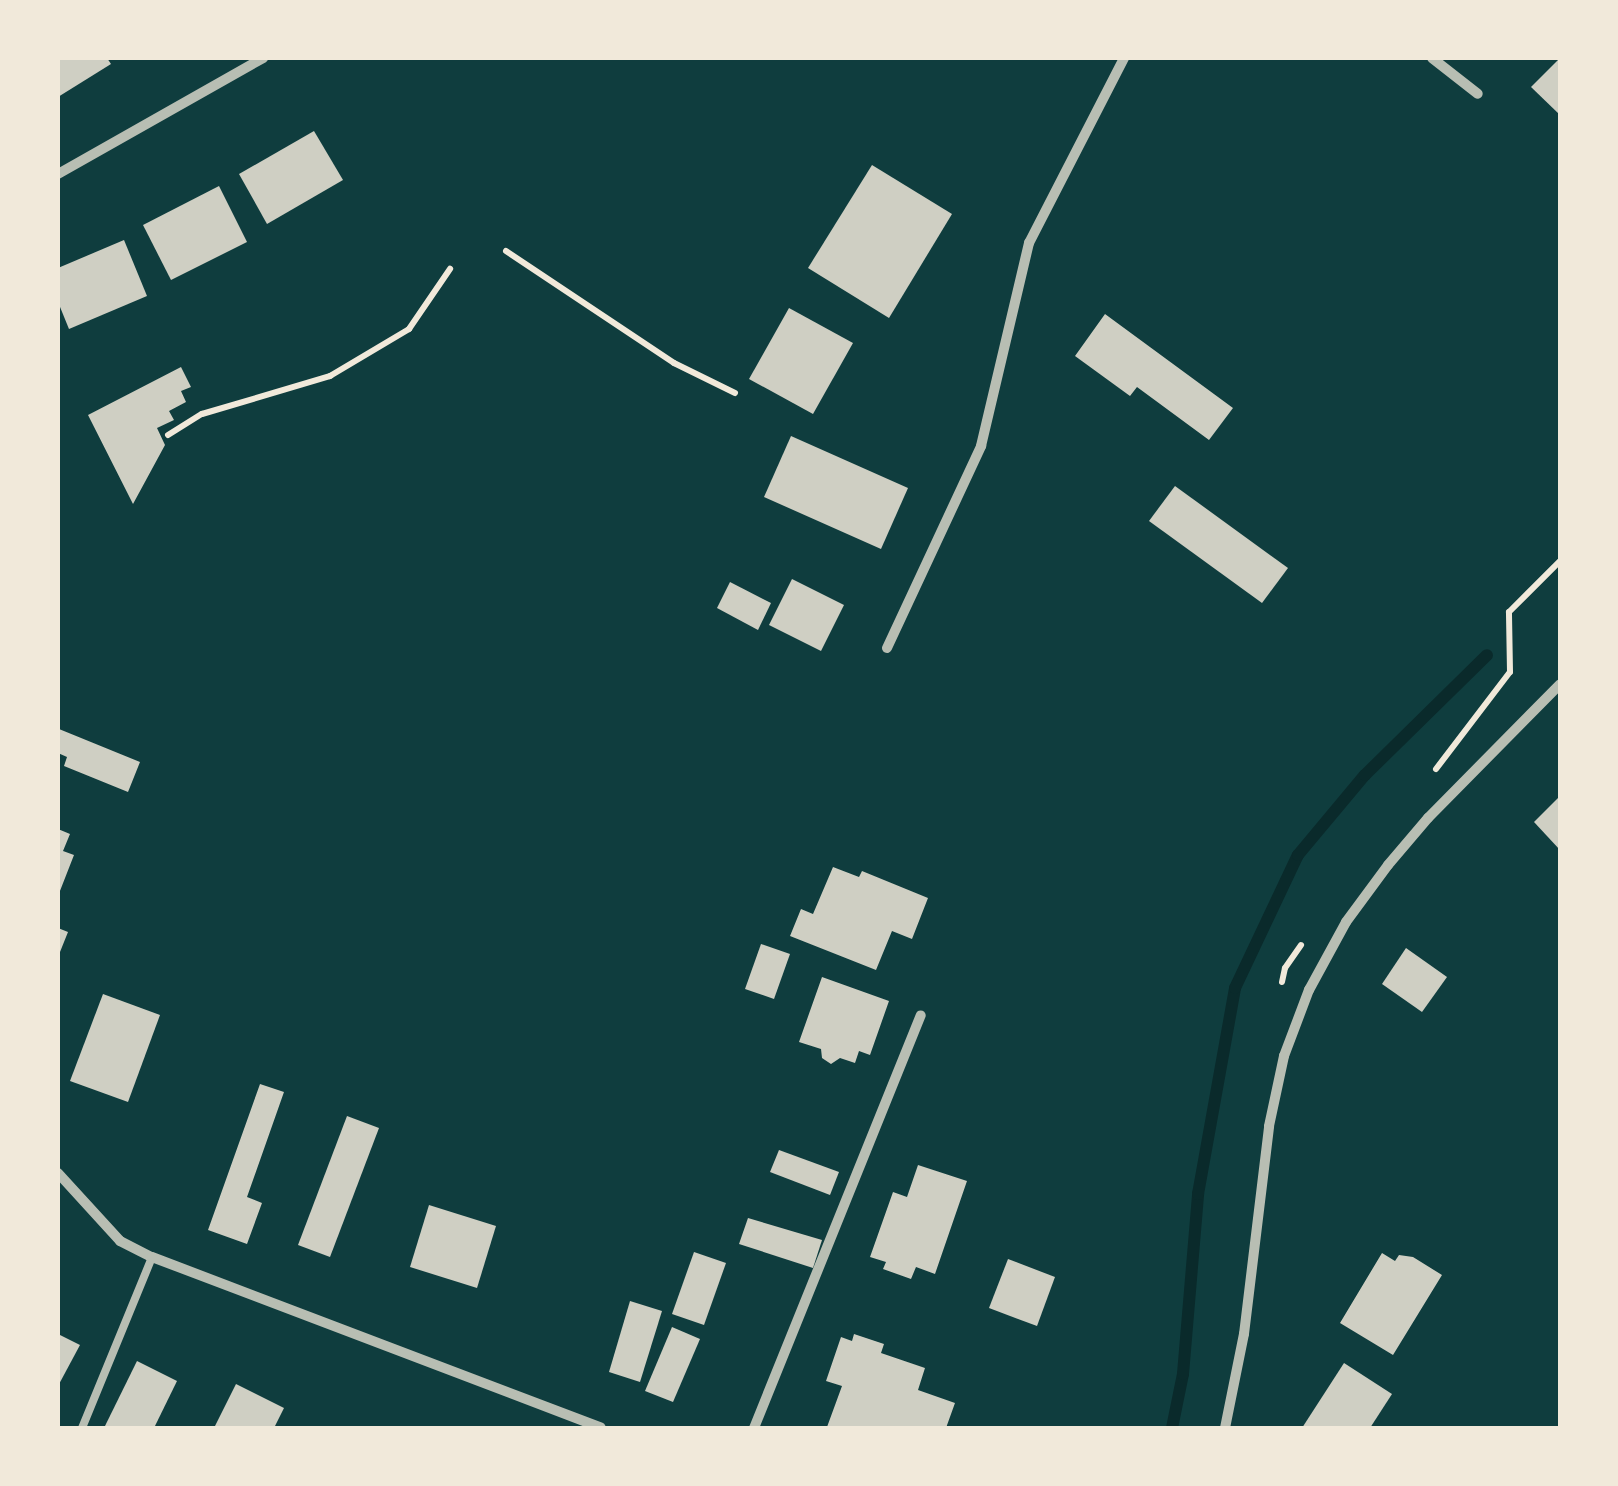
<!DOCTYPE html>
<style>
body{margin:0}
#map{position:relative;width:1618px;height:1486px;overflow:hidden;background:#0f3d3e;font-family:"IBM Plex Sans",sans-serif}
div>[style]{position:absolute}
.stream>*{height:12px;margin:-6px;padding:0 6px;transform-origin:6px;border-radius:6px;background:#0a2a2b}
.building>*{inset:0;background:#cfcfc3}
.path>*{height:6px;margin:-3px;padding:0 3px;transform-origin:3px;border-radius:3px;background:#f1e9da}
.service>*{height:8px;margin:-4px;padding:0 4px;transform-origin:4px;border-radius:4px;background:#b8beb3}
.minor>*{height:10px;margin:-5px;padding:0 5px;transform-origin:5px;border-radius:5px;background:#b8beb3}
span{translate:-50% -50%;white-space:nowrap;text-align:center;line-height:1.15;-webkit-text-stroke:10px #f1e9da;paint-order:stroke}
.frame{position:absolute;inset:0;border:60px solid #f1e9da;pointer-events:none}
</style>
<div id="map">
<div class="stream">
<div style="left:1172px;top:1428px;width:55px;rotate:-78.5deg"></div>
<div style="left:1183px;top:1374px;width:181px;rotate:-85.2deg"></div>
<div style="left:1198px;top:1194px;width:209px;rotate:-79.8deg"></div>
<div style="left:1235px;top:988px;width:147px;rotate:-64.7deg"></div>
<div style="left:1298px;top:855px;width:104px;rotate:-50.1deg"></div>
<div style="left:1365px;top:775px;width:171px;rotate:-44.5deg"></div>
</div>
<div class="building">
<div style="clip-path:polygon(58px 58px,107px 58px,111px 64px,58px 97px)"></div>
<div style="clip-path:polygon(1560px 58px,1560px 115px,1531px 87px)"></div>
<div style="clip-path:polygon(314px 131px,343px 180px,267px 224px,239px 174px)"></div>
<div style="clip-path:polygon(872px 165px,952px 214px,889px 318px,808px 268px)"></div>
<div style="clip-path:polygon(219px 186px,247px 242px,171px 280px,143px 225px)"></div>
<div style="clip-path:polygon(124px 240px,147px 296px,69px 329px,58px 302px,58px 268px)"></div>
<div style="clip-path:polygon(789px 308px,853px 343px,813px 414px,749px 379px)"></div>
<div style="clip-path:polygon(1105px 314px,1233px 408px,1209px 440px,1137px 387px,1130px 396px,1075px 356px)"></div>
<div style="clip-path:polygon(181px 367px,191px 387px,181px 391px,186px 402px,169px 411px,174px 420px,157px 428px,165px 445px,133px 504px,88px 415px)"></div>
<div style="clip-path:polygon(791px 436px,908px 488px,881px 549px,764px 497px)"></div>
<div style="clip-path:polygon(1175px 486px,1288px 568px,1262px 603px,1149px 521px)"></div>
<div style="clip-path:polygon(792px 579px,844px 605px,821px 651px,769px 625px)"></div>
<div style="clip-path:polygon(730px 582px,771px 603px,758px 630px,717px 608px)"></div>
<div style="clip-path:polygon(59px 729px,140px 762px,128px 792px,64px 766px,67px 757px,58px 753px)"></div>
<div style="clip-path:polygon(1560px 796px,1560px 850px,1534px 822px)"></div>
<div style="clip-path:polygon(58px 829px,70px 834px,63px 851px,74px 855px,58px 896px)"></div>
<div style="clip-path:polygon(833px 867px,859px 877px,862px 871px,928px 898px,912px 939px,892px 931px,876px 970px,790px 936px,801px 909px,813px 914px)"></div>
<div style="clip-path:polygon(58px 928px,68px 932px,58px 957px)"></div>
<div style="clip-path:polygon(761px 944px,790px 954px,774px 999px,745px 989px)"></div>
<div style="clip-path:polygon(1406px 948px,1447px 977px,1422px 1012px,1382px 984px)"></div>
<div style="clip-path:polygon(822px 977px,889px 1001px,870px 1055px,859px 1051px,855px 1063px,840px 1058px,831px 1064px,822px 1058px,821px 1049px,799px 1042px)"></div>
<div style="clip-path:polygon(103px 994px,160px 1015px,128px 1102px,70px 1081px)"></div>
<div style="clip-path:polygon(260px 1084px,284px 1092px,247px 1197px,262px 1203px,247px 1244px,208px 1230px)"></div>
<div style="clip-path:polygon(347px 1116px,379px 1128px,330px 1257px,298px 1245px)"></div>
<div style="clip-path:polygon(779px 1150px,839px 1172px,830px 1195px,770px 1172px)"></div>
<div style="clip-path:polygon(918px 1165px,967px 1181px,935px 1274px,916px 1267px,911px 1279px,883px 1269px,886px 1262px,870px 1257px,893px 1192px,907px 1197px)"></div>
<div style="clip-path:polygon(429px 1205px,496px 1226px,477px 1288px,410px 1267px)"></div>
<div style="clip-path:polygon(748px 1218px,822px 1240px,813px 1268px,739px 1244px)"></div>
<div style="clip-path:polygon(694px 1252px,726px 1263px,704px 1325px,672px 1314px)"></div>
<div style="clip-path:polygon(1382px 1253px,1395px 1261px,1399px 1255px,1413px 1257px,1442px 1275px,1393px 1355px,1340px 1323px)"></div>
<div style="clip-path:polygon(1008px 1259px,1055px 1277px,1037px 1326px,989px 1308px)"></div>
<div style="clip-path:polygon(630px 1301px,662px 1311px,640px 1382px,609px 1372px)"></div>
<div style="clip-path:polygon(672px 1327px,700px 1339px,673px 1402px,645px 1391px)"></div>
<div style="clip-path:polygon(58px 1334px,80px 1345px,58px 1386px)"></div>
<div style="clip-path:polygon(854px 1334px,884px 1344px,881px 1353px,925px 1368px,918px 1390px,955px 1403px,946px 1428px,827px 1427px,842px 1386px,826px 1381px,841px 1337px,852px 1341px)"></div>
<div style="clip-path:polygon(137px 1361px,177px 1381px,154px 1428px,104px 1428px)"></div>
<div style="clip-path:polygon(1344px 1363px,1392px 1394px,1370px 1428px,1302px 1428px)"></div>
<div style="clip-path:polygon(236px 1384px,284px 1408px,274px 1428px,214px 1428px)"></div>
</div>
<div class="path">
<div style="left:506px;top:251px;width:202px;rotate:33.7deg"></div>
<div style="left:674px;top:363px;width:68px;rotate:26.2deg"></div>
<div style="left:168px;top:435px;width:40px;rotate:-32deg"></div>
<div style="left:202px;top:414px;width:134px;rotate:-16.5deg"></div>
<div style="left:330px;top:376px;width:92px;rotate:-30.7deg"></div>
<div style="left:409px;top:329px;width:73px;rotate:-55.7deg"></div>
<div style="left:1436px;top:769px;width:122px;rotate:-52.7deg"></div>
<div style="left:1510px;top:672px;width:60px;rotate:-91deg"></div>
<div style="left:1509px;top:612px;width:72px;rotate:-45deg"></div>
<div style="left:1282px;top:982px;width:14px;rotate:-78deg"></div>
<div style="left:1285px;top:968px;width:28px;rotate:-55deg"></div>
</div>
<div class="service">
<div style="left:82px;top:1428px;width:185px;rotate:-67.7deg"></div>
</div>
<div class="minor">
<div style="left:1432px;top:58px;width:58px;rotate:38deg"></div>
<div style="left:58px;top:174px;width:236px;rotate:-29.5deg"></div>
<div style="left:887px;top:648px;width:223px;rotate:-65deg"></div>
<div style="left:981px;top:446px;width:209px;rotate:-76.7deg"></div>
<div style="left:1029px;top:243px;width:208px;rotate:-62.8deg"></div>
<div style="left:58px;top:1173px;width:92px;rotate:47.6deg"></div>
<div style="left:120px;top:1241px;width:36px;rotate:27deg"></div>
<div style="left:152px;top:1257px;width:480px;rotate:20.8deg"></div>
<div style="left:754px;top:1428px;width:445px;rotate:-68deg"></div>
<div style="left:1225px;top:1428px;width:96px;rotate:-78.6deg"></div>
<div style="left:1244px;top:1334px;width:209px;rotate:-83.1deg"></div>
<div style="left:1269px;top:1126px;width:72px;rotate:-77.9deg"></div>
<div style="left:1284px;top:1056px;width:71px;rotate:-69.3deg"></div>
<div style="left:1309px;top:990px;width:77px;rotate:-61.4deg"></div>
<div style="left:1346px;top:922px;width:71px;rotate:-53.6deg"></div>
<div style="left:1388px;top:865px;width:62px;rotate:-49.6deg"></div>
<div style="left:1428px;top:818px;width:188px;rotate:-45.4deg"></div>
</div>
<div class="frame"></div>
</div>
